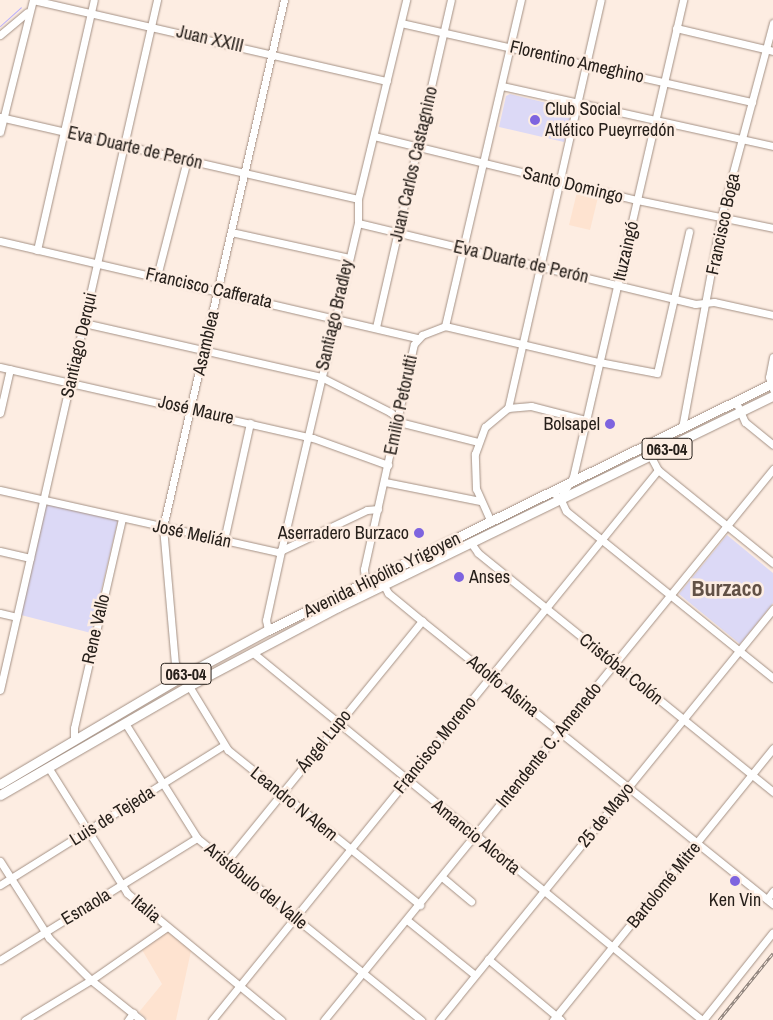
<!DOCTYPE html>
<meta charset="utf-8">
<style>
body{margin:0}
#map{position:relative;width:773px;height:1020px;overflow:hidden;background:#fdede2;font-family:"Archivo Narrow",sans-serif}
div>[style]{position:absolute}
.built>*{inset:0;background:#fee3d0}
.green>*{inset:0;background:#dcd9f6}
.stream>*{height:1px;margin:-0.5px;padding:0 0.5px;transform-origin:0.5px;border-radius:0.5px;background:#b7acfe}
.roads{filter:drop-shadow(0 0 1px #a49185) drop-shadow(0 0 1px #a49185)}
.minor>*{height:7px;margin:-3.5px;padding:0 3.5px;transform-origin:3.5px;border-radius:3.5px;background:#fff}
.major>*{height:9px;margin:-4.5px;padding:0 4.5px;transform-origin:4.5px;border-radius:4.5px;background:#fff}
.rail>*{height:3px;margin-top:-1.5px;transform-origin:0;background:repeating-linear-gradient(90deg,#fdede2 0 4px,#877c75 0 8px);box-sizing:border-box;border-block:1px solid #877c75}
.dots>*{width:14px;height:14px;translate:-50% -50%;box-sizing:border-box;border:2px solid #fdede2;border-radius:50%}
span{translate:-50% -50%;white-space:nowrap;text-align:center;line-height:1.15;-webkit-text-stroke:5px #fdede2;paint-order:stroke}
.shield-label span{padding:1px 4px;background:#fdede2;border:1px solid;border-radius:4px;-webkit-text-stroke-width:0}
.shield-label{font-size:16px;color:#27201b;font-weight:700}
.street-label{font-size:18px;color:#27201b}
.poi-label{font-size:18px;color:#27201b}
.left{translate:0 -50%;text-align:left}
.right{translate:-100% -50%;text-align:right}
.district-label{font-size:22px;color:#625146;font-weight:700}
</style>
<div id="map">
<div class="built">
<div style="clip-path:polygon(578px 188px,599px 193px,590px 230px,569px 225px)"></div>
<div style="clip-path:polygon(168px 931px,191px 951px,176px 1020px,148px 1020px,139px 1012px,162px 984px,141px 948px)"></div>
</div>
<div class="green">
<div style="clip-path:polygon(510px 94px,567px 108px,571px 113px,564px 142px,499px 127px,506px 96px)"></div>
<div style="clip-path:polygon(50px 504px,118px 520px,91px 633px,21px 615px,45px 506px)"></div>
<div style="clip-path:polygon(727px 535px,773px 573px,773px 603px,740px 644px,679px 594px)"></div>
</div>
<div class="stream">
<div style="left:0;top:26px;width:28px;rotate:-42deg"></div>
</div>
<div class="roads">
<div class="minor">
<div style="left:33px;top:0;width:363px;rotate:12.9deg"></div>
<div style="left:284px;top:0;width:541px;rotate:102.93deg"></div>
<div style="left:163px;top:527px;width:137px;rotate:85deg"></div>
<div style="left:175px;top:663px;width:102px;rotate:58.7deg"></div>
<div style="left:228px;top:750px;width:247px;rotate:38.9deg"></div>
<div style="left:401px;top:23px;width:360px;rotate:12.7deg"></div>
<div style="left:676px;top:28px;width:100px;rotate:13.3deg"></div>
<div style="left:0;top:35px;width:35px;rotate:-40deg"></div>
<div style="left:502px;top:86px;width:278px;rotate:12.5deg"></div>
<div style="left:0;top:117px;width:367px;rotate:12.9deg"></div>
<div style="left:0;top:132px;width:136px;rotate:-76deg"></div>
<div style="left:374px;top:136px;width:271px;rotate:13.7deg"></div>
<div style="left:637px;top:200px;width:139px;rotate:11.6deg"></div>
<div style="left:358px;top:223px;width:347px;rotate:13.5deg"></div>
<div style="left:695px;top:304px;width:19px;rotate:-6deg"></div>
<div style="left:714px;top:302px;width:60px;rotate:12.4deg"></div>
<div style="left:231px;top:232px;width:121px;rotate:12.4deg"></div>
<div style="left:0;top:241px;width:428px;rotate:13.1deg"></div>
<div style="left:37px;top:250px;width:256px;rotate:-77.2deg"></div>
<div style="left:157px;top:276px;width:120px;rotate:-75.5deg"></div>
<div style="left:84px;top:323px;width:243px;rotate:12.8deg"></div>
<div style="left:321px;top:377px;width:77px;rotate:26.9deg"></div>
<div style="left:390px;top:412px;width:17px;rotate:40deg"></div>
<div style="left:403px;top:423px;width:77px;rotate:14.2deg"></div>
<div style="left:445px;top:326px;width:158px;rotate:13.2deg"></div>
<div style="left:599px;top:362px;width:59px;rotate:10.7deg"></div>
<div style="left:657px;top:373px;width:145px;rotate:-77.2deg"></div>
<div style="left:376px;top:327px;width:335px;rotate:-77.1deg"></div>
<div style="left:773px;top:357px;width:20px;rotate:101deg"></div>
<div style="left:769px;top:377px;width:13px;rotate:72deg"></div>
<div style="left:0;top:367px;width:321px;rotate:12.8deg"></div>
<div style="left:313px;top:438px;width:80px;rotate:19.8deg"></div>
<div style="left:736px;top:402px;width:22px;rotate:66deg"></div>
<div style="left:745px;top:422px;width:36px;rotate:39deg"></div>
<div style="left:508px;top:408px;width:23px;rotate:-5deg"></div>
<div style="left:531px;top:406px;width:57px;rotate:14.3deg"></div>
<div style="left:0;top:413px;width:45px;rotate:-77.2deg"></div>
<div style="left:682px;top:428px;width:215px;rotate:-79.5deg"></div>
<div style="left:721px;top:217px;width:201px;rotate:-75deg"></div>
<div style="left:651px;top:457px;width:15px;rotate:62deg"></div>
<div style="left:658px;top:470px;width:148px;rotate:39deg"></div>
<div style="left:385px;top:482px;width:97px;rotate:11.3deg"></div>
<div style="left:0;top:490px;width:285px;rotate:12.6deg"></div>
<div style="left:278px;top:552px;width:98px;rotate:-25.3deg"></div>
<div style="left:367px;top:510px;width:11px;rotate:-5deg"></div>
<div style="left:552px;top:492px;width:10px;rotate:37deg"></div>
<div style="left:560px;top:498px;width:14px;rotate:65deg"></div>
<div style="left:566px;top:511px;width:266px;rotate:38.9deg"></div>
<div style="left:560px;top:498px;width:25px;rotate:-58deg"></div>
<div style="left:573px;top:477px;width:490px;rotate:-77deg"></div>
<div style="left:491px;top:522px;width:36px;rotate:-114deg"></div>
<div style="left:476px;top:489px;width:35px;rotate:-92deg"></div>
<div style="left:475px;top:454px;width:29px;rotate:-70deg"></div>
<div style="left:485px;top:427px;width:30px;rotate:-40deg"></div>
<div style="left:508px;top:408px;width:418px;rotate:-77.2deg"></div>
<div style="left:224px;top:540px;width:120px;rotate:-77.5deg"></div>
<div style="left:471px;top:543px;width:12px;rotate:55deg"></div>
<div style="left:478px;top:553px;width:380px;rotate:39deg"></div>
<div style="left:0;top:551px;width:31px;rotate:13deg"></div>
<div style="left:382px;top:582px;width:13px;rotate:61deg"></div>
<div style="left:388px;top:593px;width:44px;rotate:39.5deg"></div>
<div style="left:422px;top:621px;width:451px;rotate:38.9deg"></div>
<div style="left:366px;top:586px;width:17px;rotate:-97deg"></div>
<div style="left:364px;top:569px;width:230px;rotate:-77.5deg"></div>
<div style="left:414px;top:344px;width:12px;rotate:-48deg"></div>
<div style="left:422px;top:335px;width:25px;rotate:-21deg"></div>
<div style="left:445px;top:326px;width:335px;rotate:-76.9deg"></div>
<div style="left:0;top:613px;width:17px;rotate:13deg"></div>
<div style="left:268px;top:630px;width:10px;rotate:-101deg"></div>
<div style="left:266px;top:620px;width:71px;rotate:-77.7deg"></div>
<div style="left:281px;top:551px;width:337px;rotate:-76.8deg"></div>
<div style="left:358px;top:223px;width:24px;rotate:-90deg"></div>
<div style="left:358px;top:199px;width:205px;rotate:-76.4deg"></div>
<div style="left:252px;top:652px;width:581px;rotate:39.28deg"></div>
<div style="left:0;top:690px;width:708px;rotate:-77.18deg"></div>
<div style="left:125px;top:723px;width:136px;rotate:57.9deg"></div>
<div style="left:197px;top:838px;width:289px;rotate:39.1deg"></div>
<div style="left:74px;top:740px;width:12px;rotate:-90deg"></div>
<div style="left:74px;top:728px;width:215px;rotate:-77.1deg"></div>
<div style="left:48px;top:767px;width:149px;rotate:57.9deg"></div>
<div style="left:127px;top:893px;width:200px;rotate:39.5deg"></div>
<div style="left:0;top:861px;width:91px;rotate:57.5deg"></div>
<div style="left:49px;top:938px;width:59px;rotate:45deg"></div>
<div style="left:91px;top:980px;width:64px;rotate:38.7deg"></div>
<div style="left:226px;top:862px;width:311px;rotate:-50.9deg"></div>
<div style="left:442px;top:877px;width:38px;rotate:40deg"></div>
<div style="left:0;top:885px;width:264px;rotate:-32deg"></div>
<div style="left:767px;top:899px;width:10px;rotate:-53deg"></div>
<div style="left:407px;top:920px;width:87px;rotate:39deg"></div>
<div style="left:488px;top:959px;width:95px;rotate:39.9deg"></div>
<div style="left:0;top:960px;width:232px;rotate:-31.8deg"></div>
<div style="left:25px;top:1020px;width:77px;rotate:-31.2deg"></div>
<div style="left:91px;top:980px;width:93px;rotate:-34.9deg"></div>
<div style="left:128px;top:1020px;width:9px;rotate:-54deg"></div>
<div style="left:212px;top:1020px;width:708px;rotate:-50.96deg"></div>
<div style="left:324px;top:1020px;width:711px;rotate:-50.82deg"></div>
<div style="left:439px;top:1020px;width:530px;rotate:-50.9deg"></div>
<div style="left:553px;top:1020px;width:350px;rotate:-51deg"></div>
<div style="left:703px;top:1020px;width:112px;rotate:-51.5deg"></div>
</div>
<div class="major">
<div style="left:0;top:784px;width:210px;rotate:-30.6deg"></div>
<div style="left:181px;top:677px;width:99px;rotate:-28.4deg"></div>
<div style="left:268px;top:630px;width:562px;rotate:-26.06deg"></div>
<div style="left:0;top:795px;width:216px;rotate:-30deg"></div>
<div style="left:187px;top:687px;width:171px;rotate:-27.9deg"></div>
<div style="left:338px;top:607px;width:483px;rotate:-25.9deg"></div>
</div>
</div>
<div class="rail">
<div style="left:719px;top:1020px;width:86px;rotate:-51.1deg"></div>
</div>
<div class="dots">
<div style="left:535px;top:120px;background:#7e64df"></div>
<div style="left:610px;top:424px;background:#7e64df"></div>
<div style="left:419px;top:533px;background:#7e64df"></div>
<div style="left:459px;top:577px;background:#7e64df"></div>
<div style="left:735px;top:881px;background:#7e64df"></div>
</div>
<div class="shield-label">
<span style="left:667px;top:449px">063-04</span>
<span style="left:186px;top:674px">063-04</span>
</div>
<div class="street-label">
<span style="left:210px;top:39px;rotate:13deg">Juan XXIII</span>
<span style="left:577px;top:62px;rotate:13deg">Florentino Ameghino</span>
<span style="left:135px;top:148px;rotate:13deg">Eva Duarte de Perón</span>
<span style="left:414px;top:164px;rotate:-77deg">Juan Carlos Castagnino</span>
<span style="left:573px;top:185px;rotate:14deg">Santo Domingo</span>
<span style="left:723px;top:224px;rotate:-78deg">Francisco Boga</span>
<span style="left:626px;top:251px;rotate:-77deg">Ituzaingó</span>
<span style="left:521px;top:262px;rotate:13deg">Eva Duarte de Perón</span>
<span style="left:209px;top:288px;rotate:13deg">Francisco Cafferata</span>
<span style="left:335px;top:315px;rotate:-77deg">Santiago Bradley</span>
<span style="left:206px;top:343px;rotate:-77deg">Asamblea</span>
<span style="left:79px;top:345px;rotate:-77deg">Santiago Derqui</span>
<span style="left:401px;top:405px;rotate:-78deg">Emilio Petorutti</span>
<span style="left:196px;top:410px;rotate:13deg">José Maure</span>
<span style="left:192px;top:534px;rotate:12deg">José Melián</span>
<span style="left:382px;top:575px;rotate:-26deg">Avenida Hipólito Yrigoyen</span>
<span style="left:96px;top:629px;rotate:-77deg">Rene Vallo</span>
<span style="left:621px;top:669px;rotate:39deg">Cristóbal Colón</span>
<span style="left:503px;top:686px;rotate:39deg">Adolfo Alsina</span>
<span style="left:324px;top:741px;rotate:-51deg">Ángel Lupo</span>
<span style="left:435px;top:745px;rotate:-51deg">Francisco Moreno</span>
<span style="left:549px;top:745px;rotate:-51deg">Intendente C. Amenedo</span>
<span style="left:294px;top:804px;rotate:39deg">Leandro N Alem</span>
<span style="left:606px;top:815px;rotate:-51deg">25 de Mayo</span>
<span style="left:112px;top:816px;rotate:-32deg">Luis de Tejeda</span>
<span style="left:476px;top:837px;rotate:39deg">Amancio Alcorta</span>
<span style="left:664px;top:885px;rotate:-51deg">Bartolomé Mitre</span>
<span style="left:256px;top:886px;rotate:39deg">Aristóbulo del Valle</span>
<span style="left:86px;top:907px;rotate:-31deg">Esnaola</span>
<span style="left:146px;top:909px;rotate:40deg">Italia</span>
</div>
<div class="poi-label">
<span class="left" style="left:545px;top:120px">Club Social<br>Atlético Pueyrredón</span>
<span class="right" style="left:600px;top:424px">Bolsapel</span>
<span class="right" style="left:409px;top:533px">Aserradero Burzaco</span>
<span class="left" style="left:469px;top:577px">Anses</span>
<span style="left:735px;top:900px">Ken Vin</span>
</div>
<div class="district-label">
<span style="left:727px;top:589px">Burzaco</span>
</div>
</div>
